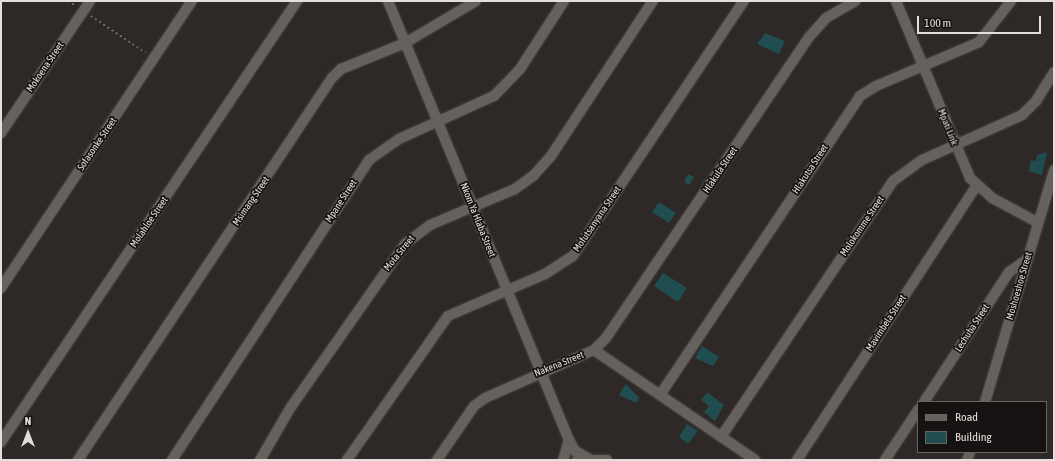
<!DOCTYPE html>
<style>
body{margin:0}
#map{position:relative;width:1055px;height:461px;overflow:hidden;background:#2e2826;font-family:"Asap Condensed",sans-serif}
div>[style]{position:absolute}
.building>*{inset:0;background:#204e50}
.path>*{height:1.5px;margin-top:-0.75px;transform-origin:0;background:repeating-linear-gradient(90deg,#716b69 0 2px,transparent 0 5px)}
.roads{filter:drop-shadow(0 0 1px #4c4745) drop-shadow(0 0 1px #4c4745)}
.minor>*{height:10px;margin:-5px;padding:0 5px;transform-origin:5px;border-radius:5px;background:#67615d}
span{translate:-50% -50%;white-space:nowrap;text-align:center;line-height:1.15;-webkit-text-stroke:3.5px #151211;paint-order:stroke}
.street-label{font-size:10px;color:#e3dfdd}
.frame{position:absolute;inset:0;border:2px solid #e3dfdd;pointer-events:none}
.legend{position:absolute;left:917px;top:401px;width:130px;height:52px;box-sizing:border-box;background:#151211;border:1px solid #676463;margin:0;padding:5px 7px;list-style:none;font-size:12px;color:#e3dfdd}
.legend li{display:flex;align-items:center;gap:8px;height:20px}
.legend b{width:20px;border:1px solid #676463}
.north{position:absolute;left:8px;top:413px;width:40px;height:40px;-webkit-text-stroke:3px #151211;paint-order:stroke;rotate:0deg;font-size:11px;font-weight:700;line-height:16px;text-align:center;color:#e3dfdd}
.north::after{content:'';display:block;margin:auto;width:14px;height:18px;background:#e3dfdd;clip-path:polygon(50% 0,100% 100%,50% 72%,0 100%)}
.scale{position:absolute;left:917px;top:16px;width:124px;height:18px;box-sizing:border-box;border:2px solid #e3dfdd;border-top:0;padding-left:5px;font-size:12px;line-height:14px;white-space:nowrap;color:#e3dfdd;-webkit-text-stroke:3px #151211;paint-order:stroke}
</style>
<div id="map">
<div class="building">
<div style="clip-path:polygon(765px 33px,785px 41px,779px 54px,757px 44px)"></div>
<div style="clip-path:polygon(1047px 152px,1042px 175px,1029px 171px,1031px 160px,1036px 161px,1037px 155px)"></div>
<div style="clip-path:polygon(688px 174px,694px 177px,689px 185px,684px 182px)"></div>
<div style="clip-path:polygon(659px 202px,676px 213px,669px 223px,652px 212px)"></div>
<div style="clip-path:polygon(663px 273px,687px 288px,678px 302px,654px 286px)"></div>
<div style="clip-path:polygon(702px 346px,719px 357px,713px 366px,695px 358px)"></div>
<div style="clip-path:polygon(626px 384px,639px 398px,636px 403px,619px 395px)"></div>
<div style="clip-path:polygon(707px 392px,724px 405px,715px 421px,704px 412px,709px 406px,701px 400px)"></div>
<div style="clip-path:polygon(687px 424px,698px 431px,688px 444px,679px 437px)"></div>
</div>
<div class="path">
<div style="left:68px;top:1px;width:9px;rotate:32deg"></div>
<div style="left:91px;top:16px;width:66px;rotate:33.9deg"></div>
</div>
<div class="roads">
<div class="minor">
<div style="left:388px;top:1px;width:475px;rotate:67.6deg"></div>
<div style="left:569px;top:440px;width:13px;rotate:61deg"></div>
<div style="left:575px;top:451px;width:15px;rotate:28deg"></div>
<div style="left:896px;top:1px;width:192px;rotate:67.3deg"></div>
<div style="left:970px;top:178px;width:30px;rotate:42deg"></div>
<div style="left:992px;top:198px;width:51px;rotate:28.1deg"></div>
<div style="left:1px;top:133px;width:159px;rotate:-56deg"></div>
<div style="left:1px;top:288px;width:345px;rotate:-56.4deg"></div>
<div style="left:594px;top:350px;width:195px;rotate:34.3deg"></div>
<div style="left:660px;top:395px;width:360px;rotate:-56.2deg"></div>
<div style="left:860px;top:96px;width:19px;rotate:-32deg"></div>
<div style="left:876px;top:86px;width:112px;rotate:-23.1deg"></div>
<div style="left:979px;top:42px;width:52px;rotate:-52deg"></div>
<div style="left:924px;top:402px;width:155px;rotate:-56.8deg"></div>
<div style="left:1009px;top:272px;width:21px;rotate:-35deg"></div>
<div style="left:985px;top:402px;width:242px;rotate:-73.4deg"></div>
<div style="left:721px;top:437px;width:308px;rotate:-56.1deg"></div>
<div style="left:893px;top:181px;width:36px;rotate:-36deg"></div>
<div style="left:922px;top:160px;width:110px;rotate:-24.2deg"></div>
<div style="left:1022px;top:115px;width:20px;rotate:-45deg"></div>
<div style="left:1036px;top:101px;width:34px;rotate:-58deg"></div>
<div style="left:1px;top:442px;width:531px;rotate:-56.13deg"></div>
<div style="left:78px;top:460px;width:459px;rotate:-56.4deg"></div>
<div style="left:332px;top:78px;width:13px;rotate:-45deg"></div>
<div style="left:341px;top:69px;width:69px;rotate:-22.1deg"></div>
<div style="left:405px;top:43px;width:82px;rotate:-30.6deg"></div>
<div style="left:172px;top:460px;width:359px;rotate:-56.7deg"></div>
<div style="left:369px;top:160px;width:37px;rotate:-35deg"></div>
<div style="left:399px;top:139px;width:104px;rotate:-24.4deg"></div>
<div style="left:494px;top:96px;width:37px;rotate:-46deg"></div>
<div style="left:520px;top:69px;width:81px;rotate:-57.1deg"></div>
<div style="left:260px;top:460px;width:61px;rotate:-59.7deg"></div>
<div style="left:291px;top:407px;width:199px;rotate:-55deg"></div>
<div style="left:405px;top:244px;width:31px;rotate:-37deg"></div>
<div style="left:430px;top:225px;width:92px;rotate:-23deg"></div>
<div style="left:515px;top:189px;width:24px;rotate:-36deg"></div>
<div style="left:534px;top:175px;width:25px;rotate:-48deg"></div>
<div style="left:551px;top:156px;width:186px;rotate:-56.7deg"></div>
<div style="left:347px;top:460px;width:176px;rotate:-55deg"></div>
<div style="left:448px;top:316px;width:106px;rotate:-23.4deg"></div>
<div style="left:545px;top:274px;width:33px;rotate:-33deg"></div>
<div style="left:573px;top:256px;width:307px;rotate:-56.2deg"></div>
<div style="left:437px;top:460px;width:65px;rotate:-55.6deg"></div>
<div style="left:474px;top:406px;width:14px;rotate:-36deg"></div>
<div style="left:485px;top:398px;width:119px;rotate:-23.8deg"></div>
<div style="left:594px;top:350px;width:17px;rotate:-45deg"></div>
<div style="left:606px;top:338px;width:364px;rotate:-56deg"></div>
<div style="left:810px;top:36px;width:24px;rotate:-48deg"></div>
<div style="left:826px;top:18px;width:34px;rotate:-30deg"></div>
<div style="left:563px;top:460px;width:21px;rotate:-73deg"></div>
<div style="left:577px;top:460px;width:30px"></div>
<div style="left:797px;top:460px;width:327px;rotate:-56.8deg"></div>
<div style="left:885px;top:460px;width:60px;rotate:-56.6deg"></div>
<div style="left:967px;top:460px;width:9px;rotate:-69deg"></div>
</div>
</div>
<div class="street-label">
<span style="left:45px;top:67px;rotate:-56deg">Mokoena Street</span>
<span style="left:948px;top:127px;rotate:68deg">Mpati Link</span>
<span style="left:97px;top:144px;rotate:-56deg">Sofasonke Street</span>
<span style="left:810px;top:169px;rotate:-57deg">Hlakutsa Street</span>
<span style="left:720px;top:170px;rotate:-56deg">Hlakula Street</span>
<span style="left:251px;top:201px;rotate:-56deg">Msimang Street</span>
<span style="left:341px;top:201px;rotate:-57deg">Mpane Street</span>
<span style="left:597px;top:219px;rotate:-56deg">Mofutsanyana Street</span>
<span style="left:478px;top:220px;rotate:68deg">Nkom Ya Hlaba Street</span>
<span style="left:149px;top:222px;rotate:-56deg">Molahloe Street</span>
<span style="left:862px;top:226px;rotate:-56deg">Molokomme Street</span>
<span style="left:399px;top:253px;rotate:-51deg">Mota Street</span>
<span style="left:1019px;top:286px;rotate:-74deg">Moshoeshoe Street</span>
<span style="left:886px;top:323px;rotate:-57deg">Mavimbela Street</span>
<span style="left:972px;top:328px;rotate:-57deg">Lechuba Street</span>
<span style="left:559px;top:364px;rotate:-22deg">Nakena Street</span>
</div>
<div class="frame"></div>
<ul class="legend">
<li><b style="height:5px;background:#67615d"></b>Road</li>
<li><b style="height:11px;background:#204e50"></b>Building</li>
</ul>
<div class="north">N</div>
<div class="scale">100 m</div>
</div>
